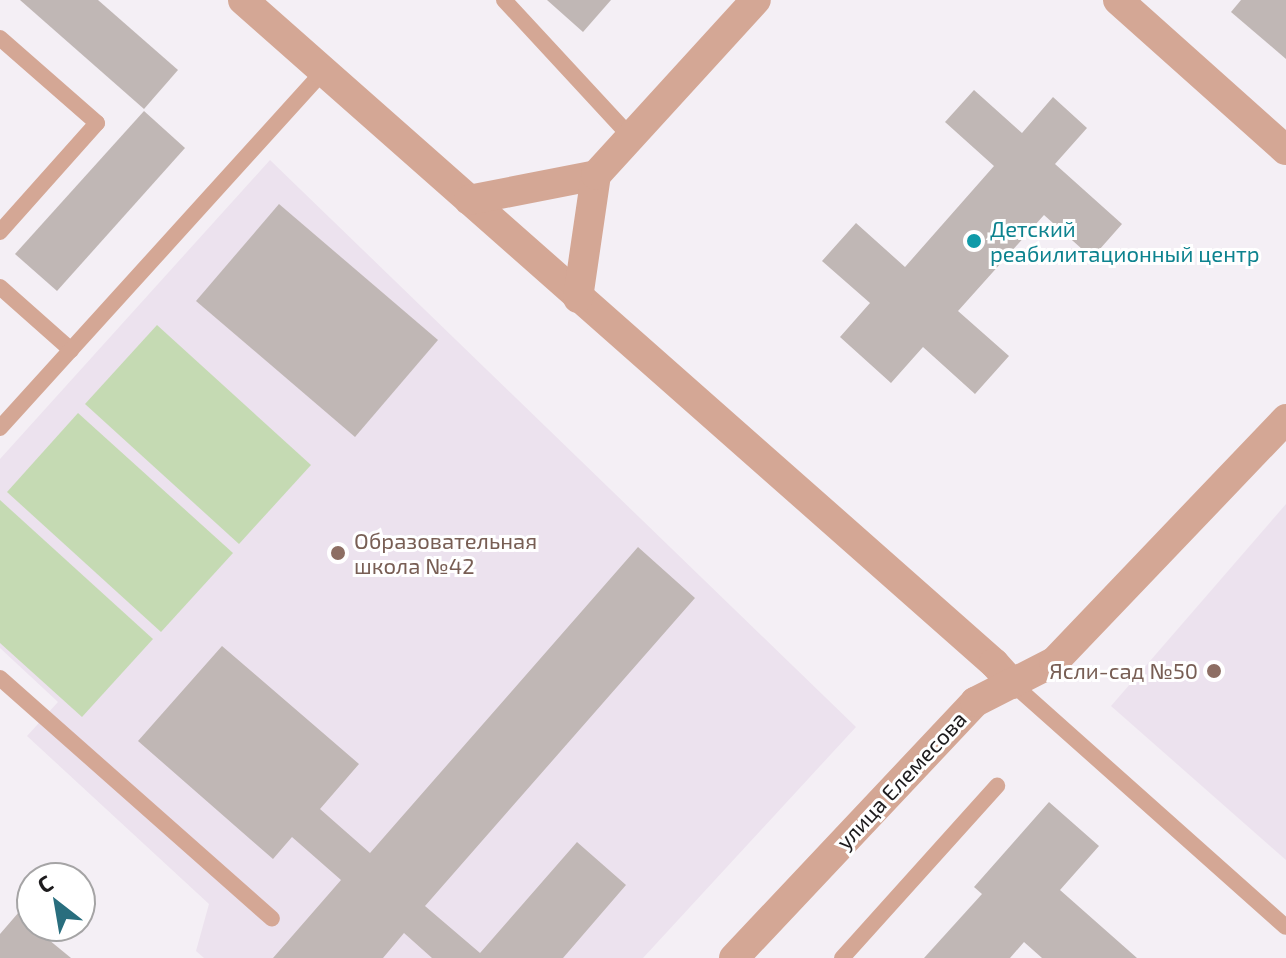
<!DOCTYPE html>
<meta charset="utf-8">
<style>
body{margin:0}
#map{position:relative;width:1286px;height:958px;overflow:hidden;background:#f4eff5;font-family:"Exo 2",sans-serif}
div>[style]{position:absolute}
.built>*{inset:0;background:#ece2ee}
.green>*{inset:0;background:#c5dab3}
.building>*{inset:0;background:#c0b7b5}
.lane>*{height:16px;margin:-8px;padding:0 8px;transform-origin:8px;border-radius:8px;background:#d4a795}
.street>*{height:30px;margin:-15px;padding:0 15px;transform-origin:15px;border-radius:15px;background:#d4a795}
.dots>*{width:22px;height:22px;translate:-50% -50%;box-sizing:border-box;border:4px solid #fff;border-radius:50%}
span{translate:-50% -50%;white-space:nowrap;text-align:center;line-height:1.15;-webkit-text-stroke:6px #fff;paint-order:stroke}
.culture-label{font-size:22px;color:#0d838f}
.left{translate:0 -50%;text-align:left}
.education-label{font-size:22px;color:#785e54}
.right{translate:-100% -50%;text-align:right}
.street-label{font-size:22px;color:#1d1b1d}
.north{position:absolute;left:16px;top:862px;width:80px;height:80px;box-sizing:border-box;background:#fff;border:2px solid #a5a4a5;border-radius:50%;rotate:329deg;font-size:22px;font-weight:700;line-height:32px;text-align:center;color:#1d1b1d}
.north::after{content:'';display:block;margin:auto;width:28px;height:36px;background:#296e7e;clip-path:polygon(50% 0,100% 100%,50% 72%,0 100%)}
</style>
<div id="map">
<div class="built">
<div style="clip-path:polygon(270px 160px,856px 727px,643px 958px,204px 958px,196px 951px,209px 904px,27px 736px,58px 702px,0 648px,0 459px)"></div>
<div style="clip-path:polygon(1286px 504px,1286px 860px,1111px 706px)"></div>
</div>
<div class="green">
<div style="clip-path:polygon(157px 325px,311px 465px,239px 544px,85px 404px)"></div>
<div style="clip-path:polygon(78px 413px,233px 553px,161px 632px,7px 492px)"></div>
<div style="clip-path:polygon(0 500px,153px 639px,82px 717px,0 643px)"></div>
</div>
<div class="building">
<div style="clip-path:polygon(20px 0,98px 0,178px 70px,144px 109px)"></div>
<div style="clip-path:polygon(547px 0,611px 0,583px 32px)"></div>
<div style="clip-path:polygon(1241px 0,1286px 0,1286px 59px,1231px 12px)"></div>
<div style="clip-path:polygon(974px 90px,1022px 133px,1053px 97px,1087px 128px,1055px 164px,1122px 224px,1092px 258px,1044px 215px,958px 311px,1009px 356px,975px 394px,923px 347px,891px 383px,840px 337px,870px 303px,822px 261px,856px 223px,905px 267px,994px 166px,945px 122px)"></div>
<div style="clip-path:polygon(144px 111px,185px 148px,57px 291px,15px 254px)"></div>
<div style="clip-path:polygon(279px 204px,438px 340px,355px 437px,196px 301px)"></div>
<div style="clip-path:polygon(638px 547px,695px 598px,425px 906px,480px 953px,577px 842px,626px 885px,563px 958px,432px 958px,404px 933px,383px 958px,273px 958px,341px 880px,292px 837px,273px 859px,138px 741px,222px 646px,359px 764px,320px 809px,370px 853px)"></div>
<div style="clip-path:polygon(1049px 802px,1099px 846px,1060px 890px,1137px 958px,1042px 958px,1024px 942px,1010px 958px,924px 958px,982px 894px,974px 887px)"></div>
<div style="clip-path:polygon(19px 912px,32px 926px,71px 958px,0 958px,0 934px)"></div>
</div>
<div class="lane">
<div style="left:504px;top:0;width:187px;rotate:47.2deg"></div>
<div style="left:0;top:38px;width:129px;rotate:41.2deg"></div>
<div style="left:97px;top:123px;width:146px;rotate:131.7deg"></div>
<div style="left:0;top:287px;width:95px;rotate:41.6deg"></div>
<div style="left:0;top:428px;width:484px;rotate:-47.8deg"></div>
<div style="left:0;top:678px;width:363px;rotate:41.5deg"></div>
<div style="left:1013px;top:684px;width:365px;rotate:41.7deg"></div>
<div style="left:842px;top:958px;width:232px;rotate:-48deg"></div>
</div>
<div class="street">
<div style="left:243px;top:0;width:1002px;rotate:41.44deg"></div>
<div style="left:994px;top:663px;width:28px;rotate:48deg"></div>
<div style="left:1118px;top:0;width:225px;rotate:41.8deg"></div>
<div style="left:469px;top:200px;width:129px;rotate:-11.1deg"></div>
<div style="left:578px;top:298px;width:124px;rotate:-81.7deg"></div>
<div style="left:596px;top:175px;width:237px;rotate:-47.6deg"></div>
<div style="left:734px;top:958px;width:352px;rotate:-46.7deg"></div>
<div style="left:975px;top:702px;width:89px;rotate:-26.9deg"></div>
<div style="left:1054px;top:662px;width:336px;rotate:-46.3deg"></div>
</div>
<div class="dots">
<div style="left:974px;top:241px;background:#0f9aa8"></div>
<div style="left:338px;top:553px;background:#8d6e63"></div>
<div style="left:1214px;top:671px;background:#8d6e63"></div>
</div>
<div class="culture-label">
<span class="left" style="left:990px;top:241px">Детский<br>реабилитационный центр</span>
</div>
<div class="education-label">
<span class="left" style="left:354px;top:553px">Образовательная<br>школа №42</span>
<span class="right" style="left:1198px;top:671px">Ясли-сад №50</span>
</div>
<div class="street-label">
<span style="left:901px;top:780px;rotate:-47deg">улица Елемесова</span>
</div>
<div class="north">С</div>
</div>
